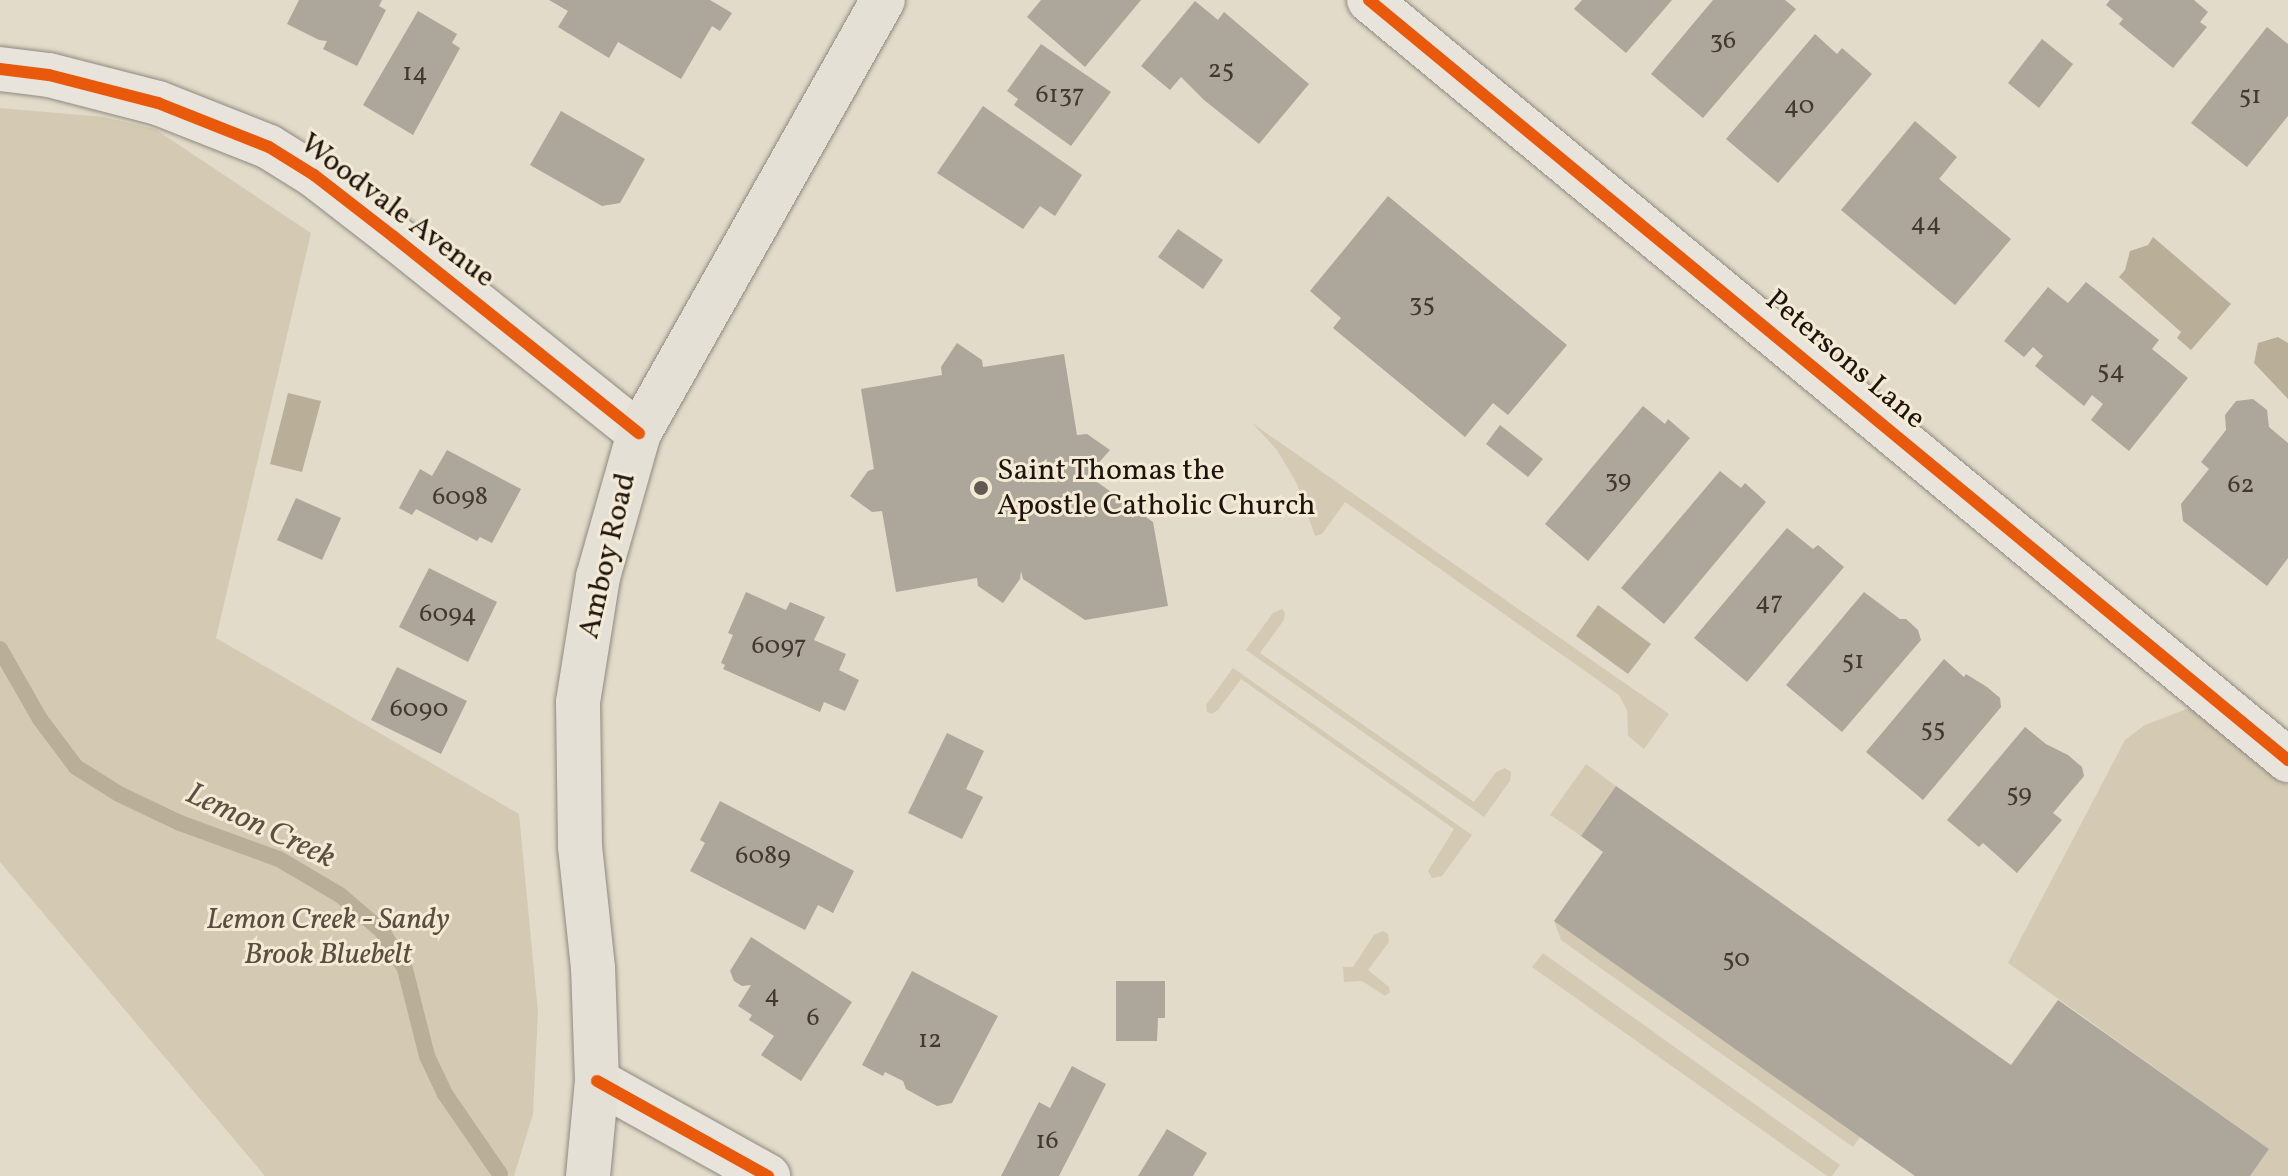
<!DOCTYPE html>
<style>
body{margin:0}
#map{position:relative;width:2288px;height:1176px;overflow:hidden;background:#e2dbca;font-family:Vollkorn,serif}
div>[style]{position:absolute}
.green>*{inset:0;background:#d4cab3}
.water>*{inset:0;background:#b9ae98}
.stream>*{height:16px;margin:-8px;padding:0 8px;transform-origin:8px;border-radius:8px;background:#b9ae98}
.building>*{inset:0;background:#aca69b}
.roads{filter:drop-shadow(0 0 2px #8f897f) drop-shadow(0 0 2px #8f897f)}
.minor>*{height:44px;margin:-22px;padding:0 22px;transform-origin:22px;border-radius:22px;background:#e8e4dc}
.major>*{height:44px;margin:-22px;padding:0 22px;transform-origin:22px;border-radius:22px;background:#e4e0d6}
.cycleway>*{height:12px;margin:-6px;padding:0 6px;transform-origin:6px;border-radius:6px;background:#e8590c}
.dots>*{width:22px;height:22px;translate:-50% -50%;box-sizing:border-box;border:4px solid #f3ebd5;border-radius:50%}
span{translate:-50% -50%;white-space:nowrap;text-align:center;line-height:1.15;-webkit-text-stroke:6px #f3ebd5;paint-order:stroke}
.number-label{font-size:26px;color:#433831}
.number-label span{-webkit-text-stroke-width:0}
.street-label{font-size:30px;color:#20130e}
.poi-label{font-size:30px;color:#20130e}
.left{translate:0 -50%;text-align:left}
.park-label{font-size:30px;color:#5b4e41;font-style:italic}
.water-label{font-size:32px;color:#5d5043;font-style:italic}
</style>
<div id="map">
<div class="green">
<div style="clip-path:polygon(0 108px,104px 117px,155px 129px,311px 233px,216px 638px,519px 814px,538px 1012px,533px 1114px,514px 1176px,265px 1176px,0 862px)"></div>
<div style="clip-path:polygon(1252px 423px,1669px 714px,1644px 749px,1628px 736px,1627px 710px,1619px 695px,1345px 502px,1322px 534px,1315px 536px,1297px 484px,1277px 450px)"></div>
<div style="clip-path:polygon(1282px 609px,1285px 613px,1284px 620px,1260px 653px,1474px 802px,1496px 772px,1505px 768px,1511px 772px,1510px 781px,1484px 817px,1246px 650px,1273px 613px)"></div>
<div style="clip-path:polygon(1233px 668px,1472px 835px,1442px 876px,1432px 878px,1428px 871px,1454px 829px,1241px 679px,1218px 710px,1212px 714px,1207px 712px,1206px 705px)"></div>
<div style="clip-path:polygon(2189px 708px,2288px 786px,2288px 1176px,2250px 1176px,2269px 1149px,2008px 963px,2125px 740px,2145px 725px)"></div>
<div style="clip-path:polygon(1586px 764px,1616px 786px,1581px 836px,1550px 815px)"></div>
<div style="clip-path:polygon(1554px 921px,1860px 1137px,1853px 1147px,1561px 940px)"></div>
<div style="clip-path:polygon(1383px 931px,1388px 934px,1389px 942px,1368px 970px,1389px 987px,1390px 992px,1385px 996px,1362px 981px,1344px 982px,1343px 967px,1353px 967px,1374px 935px)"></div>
<div style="clip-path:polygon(1543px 953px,1840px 1165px,1832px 1176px,1827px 1176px,1532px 967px)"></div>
</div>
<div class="water">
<div style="clip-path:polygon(2153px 237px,2231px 304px,2191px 350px,2177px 338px,2181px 332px,2119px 277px,2125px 270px,2130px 251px,2148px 245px)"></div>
<div style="clip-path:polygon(2278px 337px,2288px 343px,2288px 399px,2254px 363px,2258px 343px)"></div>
<div style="clip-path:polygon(288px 393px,321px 401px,302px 472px,270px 464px)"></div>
<div style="clip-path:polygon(1598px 605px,1651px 644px,1628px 674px,1576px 636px)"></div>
</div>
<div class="stream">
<div style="left:0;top:649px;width:81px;rotate:60.3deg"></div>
<div style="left:40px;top:719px;width:60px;rotate:53.1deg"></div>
<div style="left:76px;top:767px;width:51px;rotate:32.1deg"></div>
<div style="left:119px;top:794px;width:68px;rotate:25.4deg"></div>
<div style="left:180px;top:823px;width:105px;rotate:20deg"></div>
<div style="left:279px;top:859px;width:71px;rotate:30.5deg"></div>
<div style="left:340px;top:895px;width:55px;rotate:40.6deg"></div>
<div style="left:382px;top:931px;width:44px;rotate:58.8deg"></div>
<div style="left:405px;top:969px;width:90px;rotate:75.8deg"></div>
<div style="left:427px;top:1056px;width:42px;rotate:64.7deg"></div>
<div style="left:445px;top:1094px;width:97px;rotate:55.5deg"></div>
</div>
<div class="building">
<div style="clip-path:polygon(299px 0,382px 0,379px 6px,386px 10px,357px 66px,323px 49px,327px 41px,319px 40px,287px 24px)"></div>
<div style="clip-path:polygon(549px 0,710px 0,732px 13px,720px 31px,712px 26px,681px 79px,618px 42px,609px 58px,558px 27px,568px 11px)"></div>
<div style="clip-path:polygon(1041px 0,1141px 0,1085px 67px,1027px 17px)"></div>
<div style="clip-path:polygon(1582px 0,1672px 0,1626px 53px,1574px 9px)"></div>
<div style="clip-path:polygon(1713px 0,1785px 0,1796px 9px,1703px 118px,1651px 74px)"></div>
<div style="clip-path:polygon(2110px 0,2194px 0,2208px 12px,2200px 22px,2207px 27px,2173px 68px,2119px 24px,2123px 19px,2106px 5px)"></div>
<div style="clip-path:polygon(1195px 1px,1218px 20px,1224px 12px,1309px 84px,1259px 144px,1204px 100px,1181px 77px,1170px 90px,1141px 66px)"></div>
<div style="clip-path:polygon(418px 11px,457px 34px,452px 43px,460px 48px,413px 135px,363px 105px)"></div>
<div style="clip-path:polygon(2267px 27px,2288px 44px,2288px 116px,2247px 167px,2191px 123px)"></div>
<div style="clip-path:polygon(1815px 34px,1837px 54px,1842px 48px,1872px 74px,1778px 183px,1726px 139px)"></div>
<div style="clip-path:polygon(2042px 39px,2073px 64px,2039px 108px,2008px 83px)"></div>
<div style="clip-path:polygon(1041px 44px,1111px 92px,1071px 146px,1014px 105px,1018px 99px,1007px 91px)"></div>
<div style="clip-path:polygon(983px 106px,1082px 175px,1055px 216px,1040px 206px,1023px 229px,937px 173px)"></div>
<div style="clip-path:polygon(561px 111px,645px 159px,620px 203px,602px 206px,530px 165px)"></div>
<div style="clip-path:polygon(1915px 121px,1957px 157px,1939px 179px,2011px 239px,1955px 305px,1841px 210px)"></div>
<div style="clip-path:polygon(1388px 196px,1567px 345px,1508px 415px,1493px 403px,1465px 437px,1333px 328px,1341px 318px,1310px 291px)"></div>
<div style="clip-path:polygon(1178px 229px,1223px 260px,1203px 289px,1158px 257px)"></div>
<div style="clip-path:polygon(2086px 282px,2159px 340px,2152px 349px,2188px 378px,2129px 451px,2091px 420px,2103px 404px,2092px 395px,2084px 406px,2035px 366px,2043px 356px,2033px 347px,2024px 357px,2004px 341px,2048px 287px,2068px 303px)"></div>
<div style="clip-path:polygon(957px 343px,982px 360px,983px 367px,1064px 354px,1077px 435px,1087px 434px,1110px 450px,1087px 476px,1088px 480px,1093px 479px,1153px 522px,1168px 606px,1085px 620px,1023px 579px,1021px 571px,1020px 579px,1003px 603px,978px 586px,977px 578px,896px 592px,882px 511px,872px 512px,850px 496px,868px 471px,874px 469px,861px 389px,942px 375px,941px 367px)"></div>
<div style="clip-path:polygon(2253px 399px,2267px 410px,2269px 427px,2288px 443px,2288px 558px,2267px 586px,2183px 521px,2181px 504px,2209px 469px,2201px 462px,2226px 430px,2225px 415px,2236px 401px)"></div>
<div style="clip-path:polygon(1643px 406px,1665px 424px,1668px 419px,1690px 438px,1588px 561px,1545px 524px)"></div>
<div style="clip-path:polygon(1500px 425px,1543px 459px,1528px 477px,1486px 444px)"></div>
<div style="clip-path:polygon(447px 450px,521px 489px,492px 543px,480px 537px,477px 541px,416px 509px,412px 515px,399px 508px,420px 469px,432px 476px)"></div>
<div style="clip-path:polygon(1720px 471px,1741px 488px,1745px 483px,1766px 502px,1664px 624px,1621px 588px)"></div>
<div style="clip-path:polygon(296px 498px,341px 518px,322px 560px,277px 540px)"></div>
<div style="clip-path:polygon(1787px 528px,1813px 549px,1818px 545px,1844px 567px,1747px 682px,1694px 638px)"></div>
<div style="clip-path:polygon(429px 568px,497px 602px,468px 662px,399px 627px)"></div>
<div style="clip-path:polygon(746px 592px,786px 610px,790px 602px,825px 617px,814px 640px,846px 654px,839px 670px,859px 680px,845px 711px,824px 702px,820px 712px,723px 669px,725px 665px,721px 663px,733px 635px,728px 633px)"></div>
<div style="clip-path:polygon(1864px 592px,1900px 619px,1906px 619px,1918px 630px,1921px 640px,1842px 732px,1786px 685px)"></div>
<div style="clip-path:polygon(1944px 659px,1964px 677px,1966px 674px,1987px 687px,2000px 698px,2001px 707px,1923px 800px,1866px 752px)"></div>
<div style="clip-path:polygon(397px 667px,467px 701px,441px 754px,371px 720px)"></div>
<div style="clip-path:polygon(2025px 727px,2046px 744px,2068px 755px,2082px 767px,2084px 776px,2053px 813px,2062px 820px,2017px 873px,1983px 843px,1979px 847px,1947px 820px)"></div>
<div style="clip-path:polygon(947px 733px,984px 751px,966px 789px,983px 797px,962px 839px,908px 813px)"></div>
<div style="clip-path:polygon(1616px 786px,2011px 1065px,2058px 1000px,2269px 1149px,2250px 1176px,1915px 1176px,1554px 921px,1603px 852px,1581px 836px)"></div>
<div style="clip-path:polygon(720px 801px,854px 871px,833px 913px,818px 905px,805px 930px,690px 871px,705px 843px,700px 840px)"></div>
<div style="clip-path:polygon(751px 937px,852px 1002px,801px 1081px,761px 1055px,774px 1036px,749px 1020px,752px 1015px,738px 1006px,751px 985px,742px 986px,734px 981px,730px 971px)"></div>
<div style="clip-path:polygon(912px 971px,998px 1016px,952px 1103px,937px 1106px,906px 1089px,903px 1081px,885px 1072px,883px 1076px,862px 1065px)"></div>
<div style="clip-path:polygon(1116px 981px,1165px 981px,1165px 1018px,1158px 1018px,1157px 1041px,1116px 1041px)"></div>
<div style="clip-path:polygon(1072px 1066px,1106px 1084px,1059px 1176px,1001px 1176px,1039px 1102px,1050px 1108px)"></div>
<div style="clip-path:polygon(1167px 1129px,1207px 1153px,1193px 1176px,1138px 1176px)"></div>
</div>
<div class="roads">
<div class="minor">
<div style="left:1369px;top:0;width:1193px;rotate:39.59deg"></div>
<div style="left:0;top:69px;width:49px;rotate:7deg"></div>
<div style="left:49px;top:75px;width:113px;rotate:14.4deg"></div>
<div style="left:158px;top:103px;width:119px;rotate:21.6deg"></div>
<div style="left:269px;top:147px;width:53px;rotate:31.9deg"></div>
<div style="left:314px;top:175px;width:101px;rotate:37.8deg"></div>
<div style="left:394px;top:237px;width:314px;rotate:38.7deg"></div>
<div style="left:597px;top:1081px;width:196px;rotate:29.1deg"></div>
</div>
<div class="major">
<div style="left:588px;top:1176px;width:95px;rotate:-84.6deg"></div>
<div style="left:597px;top:1081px;width:113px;rotate:-92deg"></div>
<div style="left:593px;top:968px;width:123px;rotate:-96.1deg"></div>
<div style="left:580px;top:846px;width:144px;rotate:-90.8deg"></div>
<div style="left:578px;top:702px;width:127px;rotate:-80.9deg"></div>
<div style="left:598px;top:577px;width:150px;rotate:-74.1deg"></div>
<div style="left:639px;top:433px;width:497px;rotate:-60.6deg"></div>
</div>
</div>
<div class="cycleway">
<div style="left:1369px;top:0;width:1193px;rotate:39.59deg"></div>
<div style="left:0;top:69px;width:49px;rotate:7deg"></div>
<div style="left:49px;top:75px;width:113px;rotate:14.4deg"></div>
<div style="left:158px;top:103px;width:119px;rotate:21.6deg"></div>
<div style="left:269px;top:147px;width:53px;rotate:31.9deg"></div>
<div style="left:314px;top:175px;width:101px;rotate:37.8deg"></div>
<div style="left:394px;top:237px;width:314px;rotate:38.7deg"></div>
<div style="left:597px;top:1081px;width:196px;rotate:29.1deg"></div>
</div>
<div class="dots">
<div style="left:981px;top:488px;background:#645950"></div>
</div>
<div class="number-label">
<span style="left:1723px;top:42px">36</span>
<span style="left:1221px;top:71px">25</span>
<span style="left:415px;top:74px">14</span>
<span style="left:1060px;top:96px">6137</span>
<span style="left:2250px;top:97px">51</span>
<span style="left:1799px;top:107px">40</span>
<span style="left:1926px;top:224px">44</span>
<span style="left:1422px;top:305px">35</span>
<span style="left:2111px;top:372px">54</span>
<span style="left:1618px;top:481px">39</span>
<span style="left:2241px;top:486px">62</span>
<span style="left:460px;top:498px">6098</span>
<span style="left:1769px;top:603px">47</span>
<span style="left:448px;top:615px">6094</span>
<span style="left:779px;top:647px">6097</span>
<span style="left:1853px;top:662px">51</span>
<span style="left:419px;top:710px">6090</span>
<span style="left:1933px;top:730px">55</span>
<span style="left:2019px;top:795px">59</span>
<span style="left:763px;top:857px">6089</span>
<span style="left:1736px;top:960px">50</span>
<span style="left:772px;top:996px">4</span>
<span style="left:813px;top:1019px">6</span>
<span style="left:930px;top:1041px">12</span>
<span style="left:1047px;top:1142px">16</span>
</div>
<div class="street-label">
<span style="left:397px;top:211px;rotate:37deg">Woodvale Avenue</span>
<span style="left:1845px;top:360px;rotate:40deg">Petersons Lane</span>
<span style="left:608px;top:556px;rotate:-77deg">Amboy Road</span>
</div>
<div class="poi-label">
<span class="left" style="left:997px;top:488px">Saint Thomas the<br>Apostle Catholic Church</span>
</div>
<div class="park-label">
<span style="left:328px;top:937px">Lemon Creek - Sandy<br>Brook Bluebelt</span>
</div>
<div class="water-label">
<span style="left:260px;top:827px;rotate:25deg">Lemon Creek</span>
</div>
</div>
